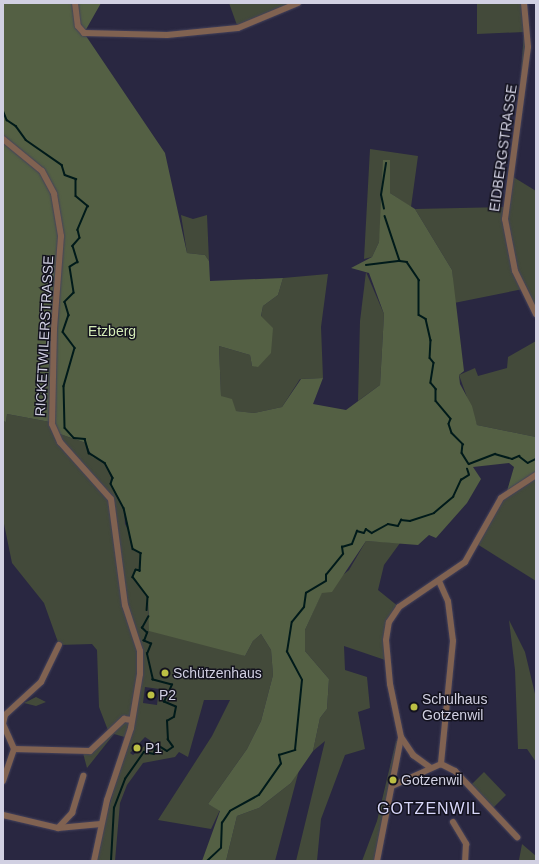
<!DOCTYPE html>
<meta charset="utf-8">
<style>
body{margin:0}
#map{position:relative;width:539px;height:864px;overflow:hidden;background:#292741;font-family:Arial,sans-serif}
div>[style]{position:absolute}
.green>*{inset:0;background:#434a3a}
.forest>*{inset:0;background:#546044}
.stream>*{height:1.5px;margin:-0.75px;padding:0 0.75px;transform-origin:0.75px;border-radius:0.75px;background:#001a1a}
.roads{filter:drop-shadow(0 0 1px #44425b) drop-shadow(0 0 1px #44425b)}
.minor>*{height:6px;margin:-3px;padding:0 3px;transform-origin:3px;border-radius:3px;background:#806251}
.dots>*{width:11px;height:11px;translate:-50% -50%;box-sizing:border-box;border:2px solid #13121e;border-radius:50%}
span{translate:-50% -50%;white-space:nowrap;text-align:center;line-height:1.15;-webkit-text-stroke:3px #13121e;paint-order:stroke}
.street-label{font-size:14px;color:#d1d0e2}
.park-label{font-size:14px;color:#d4ecb6}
.poi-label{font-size:14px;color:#d1d0e2}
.left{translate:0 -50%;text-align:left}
.quarter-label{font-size:16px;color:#d8d7fa;letter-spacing:1px}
.frame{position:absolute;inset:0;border:4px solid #d1d0e2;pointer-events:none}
</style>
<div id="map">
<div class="green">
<div style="clip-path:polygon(229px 3px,298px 3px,238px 28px)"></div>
<div style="clip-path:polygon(477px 3px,524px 3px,527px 27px,524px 84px,520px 84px,524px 32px,477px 34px)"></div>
<div style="clip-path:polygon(370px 149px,418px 156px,411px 207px,390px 193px,390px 160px,379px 242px,372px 257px,364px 259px)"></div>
<div style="clip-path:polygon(510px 175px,536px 191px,536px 314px,523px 289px,454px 303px,452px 270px,415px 209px,506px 207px)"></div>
<div style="clip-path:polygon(181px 215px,193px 219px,207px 215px,209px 261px,205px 255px,187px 253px)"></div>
<div style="clip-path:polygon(366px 272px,384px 314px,380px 385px,358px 401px,360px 321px)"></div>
<div style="clip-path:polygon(328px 274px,321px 327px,323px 378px,300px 379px,282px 407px,254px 413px,235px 411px,221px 396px,219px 346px,250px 355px,252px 366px,263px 306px,278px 295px,283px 278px)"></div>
<div style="clip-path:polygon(536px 341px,536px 437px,477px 425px,459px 375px,475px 368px,478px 376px,507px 368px,508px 357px)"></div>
<div style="clip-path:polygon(evenodd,7px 414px,50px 422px,54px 432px,86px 443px,89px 453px,105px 463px,124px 508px,125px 524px,141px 553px,139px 572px,140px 585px,148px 597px,148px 617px,245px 656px,253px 641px,261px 634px,271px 650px,273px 675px,261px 721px,247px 749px,208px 804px,220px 810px,211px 829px,158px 820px,212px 736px,230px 700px,204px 700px,188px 757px,179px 752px,175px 757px,143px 763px,127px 785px,120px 803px,115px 861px,94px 861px,128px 738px,114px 734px,87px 768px,83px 753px,109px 733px,99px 707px,97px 650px,92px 644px,59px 645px,44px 603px,12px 563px,3px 519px,3px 421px,6px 422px,7px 414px,145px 687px,159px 689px,157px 705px,143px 703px,145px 687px,7px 414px,145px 737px,151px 741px,133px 755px,130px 753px,145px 737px)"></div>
<div style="clip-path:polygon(536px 475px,536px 581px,477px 544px,496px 505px)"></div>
<div style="clip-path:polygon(366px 541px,400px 543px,384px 565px,378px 590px,399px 607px,389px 622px,388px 661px,344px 646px,345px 670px,367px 677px,370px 708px,358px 712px,365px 749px,345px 755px,321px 819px,317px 861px,296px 861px,325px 741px,313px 751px,320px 718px,327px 709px,329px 679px,305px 651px,305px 630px,322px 592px,349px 570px)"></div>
<div style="clip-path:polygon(509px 620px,525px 652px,536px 698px,536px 762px,527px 749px,518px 749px,515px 670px)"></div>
<div style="clip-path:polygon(36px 697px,46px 702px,36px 706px,24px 703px)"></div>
<div style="clip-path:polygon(401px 740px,377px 861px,362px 861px,377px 821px,396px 741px)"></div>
<div style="clip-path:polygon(299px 770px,275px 861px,226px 861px,237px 816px,259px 808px,291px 783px)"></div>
<div style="clip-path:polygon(484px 772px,506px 795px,493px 808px,471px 785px)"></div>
<div style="clip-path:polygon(522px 844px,536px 856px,536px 861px,501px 861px,519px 860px)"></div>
</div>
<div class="forest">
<div style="clip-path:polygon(3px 3px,101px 3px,84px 33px,165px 153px,187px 253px,205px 255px,209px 261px,210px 281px,283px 278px,278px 295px,263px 306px,261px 316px,273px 328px,271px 353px,258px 367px,252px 366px,250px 355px,219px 346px,221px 396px,232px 399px,236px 411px,254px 413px,282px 407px,301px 379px,323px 378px,313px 404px,346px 410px,380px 385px,384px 314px,369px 273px,351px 268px,372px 257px,379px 242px,383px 160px,390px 160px,390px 193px,415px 209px,452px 270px,464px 371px,459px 375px,460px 384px,472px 406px,477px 425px,536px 437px,536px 475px,507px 491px,514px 467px,509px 463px,473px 467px,481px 479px,467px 503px,436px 538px,429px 535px,418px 545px,366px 541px,332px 592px,322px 593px,305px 630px,305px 651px,329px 679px,327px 709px,320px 718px,313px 751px,291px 783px,259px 808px,237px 816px,226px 861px,202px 861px,220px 811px,208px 804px,247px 749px,261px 721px,273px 675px,271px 650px,261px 634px,253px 641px,245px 656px,149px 631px,148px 597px,133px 577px,136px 570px,140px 571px,141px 553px,133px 549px,124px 508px,111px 484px,113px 478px,105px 463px,92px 457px,86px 443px,54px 432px,50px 422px,7px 414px,6px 422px,3px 421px)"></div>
</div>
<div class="stream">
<div style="left:3px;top:110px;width:11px;rotate:68deg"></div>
<div style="left:7px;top:120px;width:11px;rotate:34deg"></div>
<div style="left:16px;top:126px;width:17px;rotate:54deg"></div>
<div style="left:26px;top:140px;width:44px;rotate:34.8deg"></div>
<div style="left:62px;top:165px;width:10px;rotate:73deg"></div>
<div style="left:65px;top:175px;width:12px;rotate:20deg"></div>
<div style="left:76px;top:179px;width:17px;rotate:90deg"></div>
<div style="left:76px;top:196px;width:16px;rotate:40deg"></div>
<div style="left:88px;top:206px;width:26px;rotate:113deg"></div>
<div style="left:78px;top:230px;width:8px;rotate:76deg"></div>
<div style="left:80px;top:238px;width:11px;rotate:131deg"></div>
<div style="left:73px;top:246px;width:17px;rotate:73deg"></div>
<div style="left:78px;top:262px;width:9px;rotate:148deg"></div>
<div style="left:70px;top:267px;width:26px;rotate:81deg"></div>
<div style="left:74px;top:293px;width:13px;rotate:135deg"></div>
<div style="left:65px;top:302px;width:14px;rotate:73deg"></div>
<div style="left:69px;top:315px;width:18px;rotate:109deg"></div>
<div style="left:63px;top:332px;width:20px;rotate:53deg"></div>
<div style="left:75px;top:348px;width:40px;rotate:106deg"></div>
<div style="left:64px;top:386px;width:42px;rotate:88.6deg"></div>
<div style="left:65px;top:428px;width:13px;rotate:48deg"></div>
<div style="left:74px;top:438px;width:11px;rotate:5deg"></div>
<div style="left:85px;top:439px;width:15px;rotate:74deg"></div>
<div style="left:89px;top:453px;width:19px;rotate:32deg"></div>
<div style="left:105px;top:463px;width:17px;rotate:62deg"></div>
<div style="left:113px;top:478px;width:6px;rotate:108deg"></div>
<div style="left:111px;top:484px;width:27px;rotate:62deg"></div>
<div style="left:124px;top:508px;width:42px;rotate:77.6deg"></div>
<div style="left:133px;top:549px;width:9px;rotate:27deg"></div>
<div style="left:141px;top:553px;width:18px;rotate:93deg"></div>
<div style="left:140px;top:571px;width:4px;rotate:-166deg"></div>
<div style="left:136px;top:570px;width:8px;rotate:113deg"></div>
<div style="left:133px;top:577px;width:25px;rotate:53deg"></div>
<div style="left:148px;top:597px;width:13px;rotate:94deg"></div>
<div style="left:384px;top:209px;width:14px;rotate:-102deg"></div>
<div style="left:381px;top:195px;width:32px;rotate:-81deg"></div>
<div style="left:385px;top:216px;width:47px;rotate:71.6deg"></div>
<div style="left:400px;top:261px;width:7px;rotate:8deg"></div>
<div style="left:407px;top:262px;width:22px;rotate:56deg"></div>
<div style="left:419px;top:280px;width:35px;rotate:90deg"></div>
<div style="left:419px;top:315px;width:8px;rotate:30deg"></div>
<div style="left:426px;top:319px;width:22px;rotate:77deg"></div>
<div style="left:431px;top:340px;width:18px;rotate:93deg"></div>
<div style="left:430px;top:358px;width:6px;rotate:51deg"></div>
<div style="left:434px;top:363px;width:20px;rotate:99deg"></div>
<div style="left:431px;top:383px;width:8px;rotate:50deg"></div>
<div style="left:436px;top:389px;width:12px;rotate:90deg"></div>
<div style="left:436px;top:401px;width:23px;rotate:50deg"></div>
<div style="left:451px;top:419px;width:5px;rotate:112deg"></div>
<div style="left:449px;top:424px;width:9px;rotate:72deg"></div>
<div style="left:452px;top:433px;width:16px;rotate:45deg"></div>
<div style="left:463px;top:444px;width:9px;rotate:96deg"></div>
<div style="left:462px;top:453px;width:13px;rotate:58deg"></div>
<div style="left:469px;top:464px;width:28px;rotate:-21deg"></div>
<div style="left:495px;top:454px;width:18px;rotate:16deg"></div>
<div style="left:512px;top:459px;width:8px;rotate:-23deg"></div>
<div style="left:519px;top:456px;width:11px;rotate:38deg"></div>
<div style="left:528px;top:463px;width:9px;rotate:-27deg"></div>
<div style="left:366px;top:265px;width:34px;rotate:-7deg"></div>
<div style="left:111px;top:861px;width:53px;rotate:-86.8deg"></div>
<div style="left:114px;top:808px;width:31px;rotate:-69deg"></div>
<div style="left:125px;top:779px;width:33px;rotate:-55deg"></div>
<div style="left:144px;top:752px;width:10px;rotate:11deg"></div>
<div style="left:154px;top:754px;width:10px;rotate:-79deg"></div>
<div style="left:156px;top:744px;width:13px;rotate:32deg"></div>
<div style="left:167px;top:751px;width:7px;rotate:-34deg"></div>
<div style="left:173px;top:747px;width:9px;rotate:-126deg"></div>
<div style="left:168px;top:740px;width:19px;rotate:-93deg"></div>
<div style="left:167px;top:721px;width:8px;rotate:-30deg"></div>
<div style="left:174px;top:717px;width:10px;rotate:-79deg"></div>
<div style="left:176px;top:707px;width:13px;rotate:-157deg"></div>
<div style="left:164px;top:702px;width:19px;rotate:-65deg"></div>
<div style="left:172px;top:685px;width:20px;rotate:-165deg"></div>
<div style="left:153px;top:680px;width:27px;rotate:-103deg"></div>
<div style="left:147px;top:654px;width:11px;rotate:-68deg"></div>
<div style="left:151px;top:644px;width:8px;rotate:-157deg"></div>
<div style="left:144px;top:641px;width:9px;rotate:-69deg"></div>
<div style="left:147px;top:633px;width:7px;rotate:-135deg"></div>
<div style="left:142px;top:628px;width:13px;rotate:-61deg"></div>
<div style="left:207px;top:861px;width:19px;rotate:-43deg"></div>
<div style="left:221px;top:848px;width:25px;rotate:-88deg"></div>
<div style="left:222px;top:823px;width:14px;rotate:-56deg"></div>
<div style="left:230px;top:811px;width:33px;rotate:-29deg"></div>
<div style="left:259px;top:795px;width:38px;rotate:-55deg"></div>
<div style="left:281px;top:764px;width:9px;rotate:-103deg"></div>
<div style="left:279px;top:755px;width:17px;rotate:-17deg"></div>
<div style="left:295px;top:750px;width:70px;rotate:-84.3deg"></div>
<div style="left:302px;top:680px;width:32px;rotate:-118deg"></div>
<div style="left:287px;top:652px;width:30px;rotate:-81deg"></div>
<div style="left:292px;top:622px;width:19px;rotate:-51deg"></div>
<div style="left:304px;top:607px;width:14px;rotate:-82deg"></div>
<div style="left:306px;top:593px;width:23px;rotate:-31deg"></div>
<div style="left:326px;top:581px;width:6px;rotate:-90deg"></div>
<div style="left:326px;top:575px;width:27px;rotate:-51deg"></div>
<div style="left:343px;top:554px;width:7px;rotate:-98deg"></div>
<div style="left:342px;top:547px;width:10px;rotate:-17deg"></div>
<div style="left:352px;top:544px;width:14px;rotate:-69deg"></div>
<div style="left:357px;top:531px;width:7px;rotate:16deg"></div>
<div style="left:364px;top:533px;width:4px;rotate:-63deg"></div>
<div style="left:366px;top:529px;width:7px;rotate:34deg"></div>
<div style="left:372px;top:533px;width:18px;rotate:-29deg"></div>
<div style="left:388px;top:524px;width:10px;rotate:11deg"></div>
<div style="left:398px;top:526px;width:7px;rotate:-63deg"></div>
<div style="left:401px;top:520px;width:9px;rotate:6deg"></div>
<div style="left:410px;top:521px;width:25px;rotate:-18deg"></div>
<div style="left:434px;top:513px;width:25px;rotate:-40deg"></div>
<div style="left:453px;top:497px;width:19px;rotate:-65deg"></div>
<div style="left:461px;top:480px;width:9px;rotate:-32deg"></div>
<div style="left:469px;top:475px;width:6px;rotate:-108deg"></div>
</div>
<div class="roads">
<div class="minor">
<div style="left:75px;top:3px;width:23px;rotate:83deg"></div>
<div style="left:78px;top:26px;width:9px;rotate:49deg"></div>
<div style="left:84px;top:33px;width:83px;rotate:1.4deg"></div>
<div style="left:167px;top:35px;width:71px;rotate:-5.6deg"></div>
<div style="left:238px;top:28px;width:65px;rotate:-22.6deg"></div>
<div style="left:524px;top:3px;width:44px;rotate:84.8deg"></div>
<div style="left:528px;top:47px;width:174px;rotate:97.6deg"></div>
<div style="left:505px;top:219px;width:53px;rotate:79.1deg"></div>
<div style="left:515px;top:271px;width:48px;rotate:64deg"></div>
<div style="left:3px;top:139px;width:50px;rotate:39.4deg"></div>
<div style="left:42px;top:171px;width:26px;rotate:62deg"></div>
<div style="left:54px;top:194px;width:43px;rotate:80.5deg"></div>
<div style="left:61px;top:236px;width:94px;rotate:94.3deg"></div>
<div style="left:54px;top:330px;width:94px;rotate:91.2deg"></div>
<div style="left:52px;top:424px;width:20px;rotate:66deg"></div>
<div style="left:60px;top:442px;width:76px;rotate:48.2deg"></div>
<div style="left:111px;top:499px;width:107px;rotate:82.5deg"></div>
<div style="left:125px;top:605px;width:48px;rotate:71.9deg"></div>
<div style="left:140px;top:651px;width:23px;rotate:90deg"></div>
<div style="left:140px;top:674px;width:55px;rotate:99.5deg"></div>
<div style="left:131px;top:728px;width:76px;rotate:108.4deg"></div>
<div style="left:107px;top:800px;width:62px;rotate:102deg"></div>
<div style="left:439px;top:581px;width:22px;rotate:66deg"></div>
<div style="left:448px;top:601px;width:40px;rotate:82.9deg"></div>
<div style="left:453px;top:641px;width:124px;rotate:95.6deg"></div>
<div style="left:59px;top:645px;width:41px;rotate:115.9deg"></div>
<div style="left:41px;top:682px;width:49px;rotate:137.5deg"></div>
<div style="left:5px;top:715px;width:9px;rotate:103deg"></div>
<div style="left:3px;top:724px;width:27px;rotate:66deg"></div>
<div style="left:14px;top:749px;width:76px;rotate:1.5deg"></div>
<div style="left:90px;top:751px;width:47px;rotate:-43.3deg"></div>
<div style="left:124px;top:719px;width:8px;rotate:7deg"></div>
<div style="left:401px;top:737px;width:22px;rotate:56deg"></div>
<div style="left:413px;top:755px;width:22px;rotate:36deg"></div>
<div style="left:3px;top:781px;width:34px;rotate:-71deg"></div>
<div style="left:392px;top:786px;width:54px;rotate:-24.2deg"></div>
<div style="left:441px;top:764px;width:16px;rotate:27deg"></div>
<div style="left:455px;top:771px;width:91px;rotate:46.8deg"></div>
<div style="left:3px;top:815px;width:57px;rotate:13.3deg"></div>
<div style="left:58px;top:828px;width:43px;rotate:-5.3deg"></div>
<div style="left:453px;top:822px;width:26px;rotate:59deg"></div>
<div style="left:466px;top:844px;width:17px;rotate:93deg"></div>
<div style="left:58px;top:828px;width:21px;rotate:-47deg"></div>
<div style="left:72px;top:813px;width:39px;rotate:-73deg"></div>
<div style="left:377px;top:861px;width:126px;rotate:-79deg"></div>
<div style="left:401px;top:737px;width:54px;rotate:-101.7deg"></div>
<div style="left:390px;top:684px;width:44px;rotate:-95.2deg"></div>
<div style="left:386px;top:640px;width:18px;rotate:-81deg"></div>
<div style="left:389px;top:622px;width:18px;rotate:-56deg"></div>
<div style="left:399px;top:607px;width:80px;rotate:-34.3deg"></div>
<div style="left:465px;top:562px;width:73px;rotate:-60.6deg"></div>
<div style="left:501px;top:498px;width:42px;rotate:-33.3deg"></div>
</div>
</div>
<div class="dots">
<div style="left:165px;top:673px;background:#bcbf44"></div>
<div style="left:151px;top:695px;background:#bcbf44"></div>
<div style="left:414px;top:707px;background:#bcbf44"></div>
<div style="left:137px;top:748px;background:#bcbf44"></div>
<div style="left:393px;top:780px;background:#bcbf44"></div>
</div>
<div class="street-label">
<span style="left:503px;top:148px;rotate:-82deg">EIDBERGSTRASSE</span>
<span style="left:44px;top:336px;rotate:-87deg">RICKETWILERSTRASSE</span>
</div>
<div class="park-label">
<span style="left:112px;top:331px">Etzberg</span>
</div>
<div class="poi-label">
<span class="left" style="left:173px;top:673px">Schützenhaus</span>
<span class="left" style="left:159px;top:695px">P2</span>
<span class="left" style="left:422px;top:707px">Schulhaus<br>Gotzenwil</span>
<span class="left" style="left:145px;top:748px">P1</span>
<span class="left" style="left:401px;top:780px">Gotzenwil</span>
</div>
<div class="quarter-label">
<span style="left:429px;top:809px">GOTZENWIL</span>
</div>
<div class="frame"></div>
</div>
